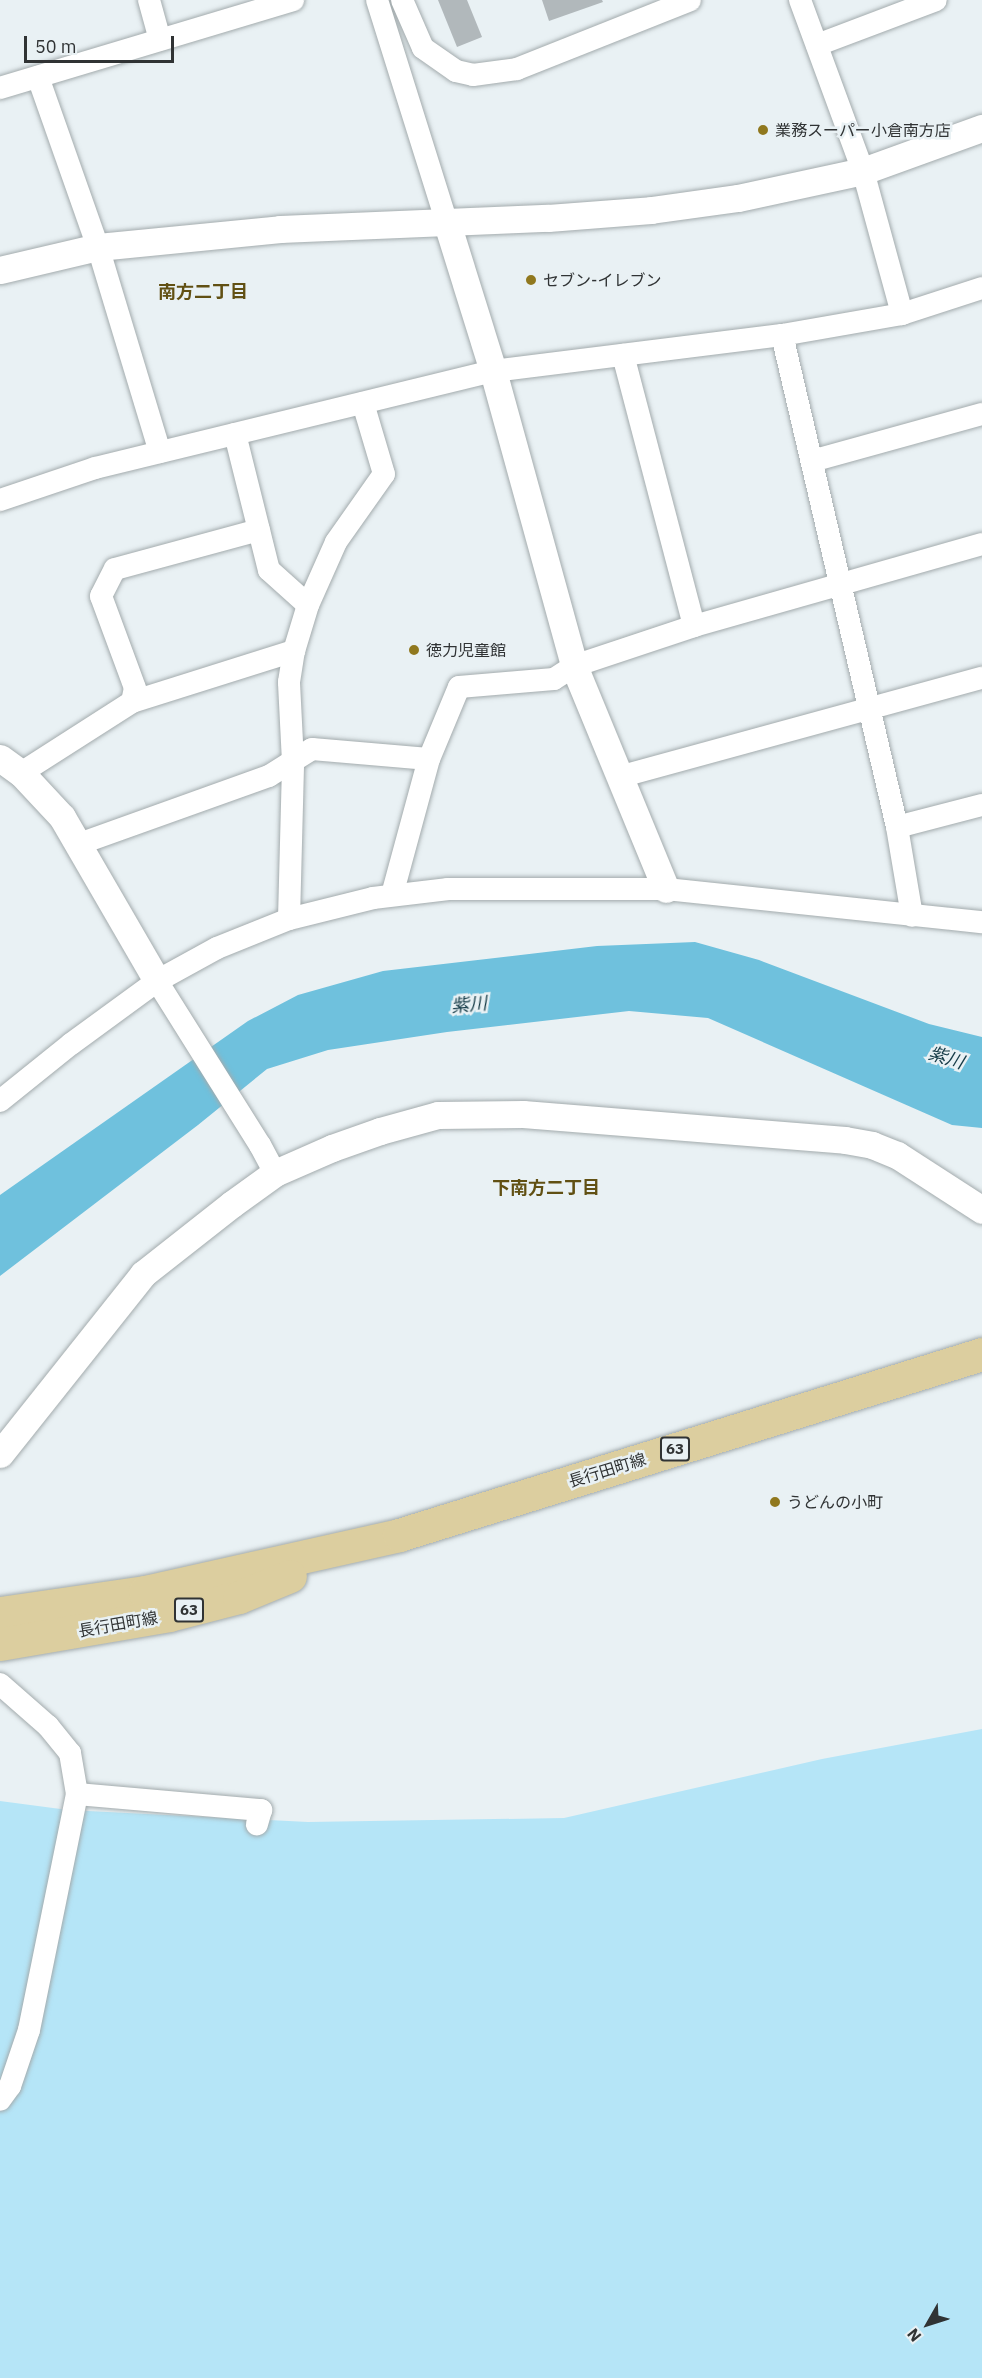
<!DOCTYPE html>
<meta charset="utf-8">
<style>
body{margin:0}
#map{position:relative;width:982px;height:2378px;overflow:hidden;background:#e9f1f4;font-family:"IBM Plex Sans","Noto Sans JP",sans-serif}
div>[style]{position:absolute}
.green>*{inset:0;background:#b5e5f7}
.water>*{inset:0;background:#6fc1dd}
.building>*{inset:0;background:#b1b8bb}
.roads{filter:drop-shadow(0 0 2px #a3abad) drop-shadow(0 0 2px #a3abad)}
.minor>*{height:22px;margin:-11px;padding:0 11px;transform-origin:11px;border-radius:11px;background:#fff}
.tertiary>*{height:27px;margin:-13.5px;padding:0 13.5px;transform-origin:13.5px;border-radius:13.5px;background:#fff}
.primary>*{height:33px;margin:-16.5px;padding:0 16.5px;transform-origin:16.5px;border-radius:16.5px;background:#dcce9f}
.dots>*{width:16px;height:16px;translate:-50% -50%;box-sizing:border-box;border:3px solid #e9f1f4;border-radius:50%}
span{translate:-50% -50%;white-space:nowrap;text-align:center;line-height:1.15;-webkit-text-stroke:5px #e9f1f4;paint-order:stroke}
.shield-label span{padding:2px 4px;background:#e9f1f4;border:2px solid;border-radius:4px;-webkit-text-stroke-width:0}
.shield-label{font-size:15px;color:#303334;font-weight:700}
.poi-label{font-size:16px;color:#303334}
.left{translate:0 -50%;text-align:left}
.street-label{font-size:16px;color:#303334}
.neighbourhood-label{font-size:18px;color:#615013;font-weight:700}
.water-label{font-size:18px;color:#153b47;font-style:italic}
.north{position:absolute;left:898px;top:2294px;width:60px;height:60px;-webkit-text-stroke:4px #e9f1f4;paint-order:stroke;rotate:231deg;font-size:16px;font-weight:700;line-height:24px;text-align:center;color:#303334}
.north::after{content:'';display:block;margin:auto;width:21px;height:27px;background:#303334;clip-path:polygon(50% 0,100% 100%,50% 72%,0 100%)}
.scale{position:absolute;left:24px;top:36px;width:150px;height:27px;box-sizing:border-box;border:3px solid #303334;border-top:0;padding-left:8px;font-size:18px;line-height:21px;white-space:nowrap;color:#303334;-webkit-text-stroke:4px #e9f1f4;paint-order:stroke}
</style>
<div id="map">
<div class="green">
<div style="clip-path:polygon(982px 1729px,982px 2378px,0 2378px,0 1801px,68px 1810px,308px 1822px,564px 1818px,822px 1759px)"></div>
</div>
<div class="water">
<div style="clip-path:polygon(695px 942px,759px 960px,929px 1024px,982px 1037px,982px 1128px,952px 1125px,708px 1018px,629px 1011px,447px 1032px,328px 1050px,267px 1069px,198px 1125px,0 1276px,0 1195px,248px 1021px,298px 995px,383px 971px,597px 946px)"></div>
</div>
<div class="building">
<div style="clip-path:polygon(438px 0,467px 0,482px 37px,457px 47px)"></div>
<div style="clip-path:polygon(542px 0,602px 0,603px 2px,549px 21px)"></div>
</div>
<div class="roads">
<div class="minor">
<div style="left:149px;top:0;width:41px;rotate:74.6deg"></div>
<div style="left:377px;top:0;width:234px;rotate:72.6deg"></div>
<div style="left:402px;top:0;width:52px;rotate:66.4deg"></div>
<div style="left:423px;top:48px;width:40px;rotate:34.9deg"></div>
<div style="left:456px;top:71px;width:17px;rotate:13deg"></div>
<div style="left:473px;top:75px;width:44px;rotate:-7.8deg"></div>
<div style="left:517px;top:69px;width:186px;rotate:-21.7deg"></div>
<div style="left:800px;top:0;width:182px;rotate:69.8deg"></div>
<div style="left:863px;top:171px;width:148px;rotate:74.7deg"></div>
<div style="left:817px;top:45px;width:127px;rotate:-20.7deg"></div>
<div style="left:38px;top:77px;width:180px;rotate:70.6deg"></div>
<div style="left:98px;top:247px;width:214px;rotate:73.2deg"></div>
<div style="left:0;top:88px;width:306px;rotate:-16.7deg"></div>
<div style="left:782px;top:335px;width:505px;rotate:76.84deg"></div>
<div style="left:897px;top:827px;width:90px;rotate:80.4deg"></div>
<div style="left:623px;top:355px;width:280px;rotate:75.3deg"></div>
<div style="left:235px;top:434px;width:140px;rotate:76deg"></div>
<div style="left:269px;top:570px;width:52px;rotate:41.9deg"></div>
<div style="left:812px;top:461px;width:176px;rotate:-15.5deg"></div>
<div style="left:0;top:500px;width:100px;rotate:-18.6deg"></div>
<div style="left:95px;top:468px;width:410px;rotate:-13.7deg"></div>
<div style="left:493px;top:371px;width:291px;rotate:-7.1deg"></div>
<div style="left:782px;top:335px;width:122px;rotate:-9.9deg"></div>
<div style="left:902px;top:314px;width:84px;rotate:-18deg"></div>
<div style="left:132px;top:702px;width:170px;rotate:-17.5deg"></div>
<div style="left:21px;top:773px;width:132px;rotate:-32.6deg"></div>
<div style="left:132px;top:702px;width:14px;rotate:-78deg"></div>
<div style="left:135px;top:688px;width:98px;rotate:-110.3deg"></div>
<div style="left:101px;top:596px;width:30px;rotate:-63deg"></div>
<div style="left:115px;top:569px;width:149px;rotate:-15.2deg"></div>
<div style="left:619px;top:777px;width:376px;rotate:-15.3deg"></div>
<div style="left:897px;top:827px;width:88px;rotate:-14.5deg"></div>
<div style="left:79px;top:844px;width:202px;rotate:-19.7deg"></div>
<div style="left:269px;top:776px;width:51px;rotate:-32.1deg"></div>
<div style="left:312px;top:749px;width:117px;rotate:4.9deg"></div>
<div style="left:392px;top:895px;width:141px;rotate:-74.8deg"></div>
<div style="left:429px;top:759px;width:78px;rotate:-67.4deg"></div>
<div style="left:459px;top:687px;width:95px;rotate:-4.8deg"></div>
<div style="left:554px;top:679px;width:24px;rotate:-33deg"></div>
<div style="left:574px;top:666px;width:126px;rotate:-18.4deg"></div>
<div style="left:694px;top:626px;width:299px;rotate:-15.9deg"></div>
<div style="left:289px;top:919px;width:157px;rotate:-88.5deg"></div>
<div style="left:293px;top:762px;width:80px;rotate:-92.9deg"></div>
<div style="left:289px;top:682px;width:31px;rotate:-81deg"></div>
<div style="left:294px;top:651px;width:48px;rotate:-73.1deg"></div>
<div style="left:308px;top:605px;width:69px;rotate:-66deg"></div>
<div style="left:336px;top:542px;width:83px;rotate:-54.8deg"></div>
<div style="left:384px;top:474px;width:74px;rotate:-106.5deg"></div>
<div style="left:157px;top:981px;width:194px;rotate:57.9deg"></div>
<div style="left:260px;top:1145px;width:32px;rotate:62deg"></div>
<div style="left:0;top:1101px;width:91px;rotate:-38.8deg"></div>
<div style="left:71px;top:1044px;width:107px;rotate:-36.2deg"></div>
<div style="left:157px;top:981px;width:68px;rotate:-28.8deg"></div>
<div style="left:217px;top:948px;width:78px;rotate:-21.9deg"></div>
<div style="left:289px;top:919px;width:87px;rotate:-14deg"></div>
<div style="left:373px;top:898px;width:76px;rotate:-6.8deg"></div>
<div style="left:448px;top:889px;width:218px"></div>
<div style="left:666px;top:889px;width:318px;rotate:6deg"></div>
<div style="left:0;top:1684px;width:64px;rotate:41.2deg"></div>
<div style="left:48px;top:1726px;width:35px;rotate:51deg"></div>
<div style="left:70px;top:1753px;width:42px;rotate:80.3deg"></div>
<div style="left:77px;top:1794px;width:241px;rotate:101.5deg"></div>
<div style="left:29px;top:2030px;width:59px;rotate:108.7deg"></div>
<div style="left:10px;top:2086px;width:17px;rotate:126deg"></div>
<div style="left:77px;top:1794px;width:185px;rotate:5deg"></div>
<div style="left:261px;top:1810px;width:15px;rotate:106deg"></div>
</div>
<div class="tertiary">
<div style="left:447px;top:223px;width:155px;rotate:72.7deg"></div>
<div style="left:493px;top:371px;width:306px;rotate:74.6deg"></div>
<div style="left:574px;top:666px;width:241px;rotate:67.6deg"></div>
<div style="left:0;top:270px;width:101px;rotate:-13.2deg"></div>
<div style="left:98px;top:247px;width:183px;rotate:-5.6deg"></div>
<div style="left:280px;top:229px;width:268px;rotate:-2.4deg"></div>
<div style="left:548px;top:218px;width:103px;rotate:-4.4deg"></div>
<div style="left:651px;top:210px;width:88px;rotate:-7.9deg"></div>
<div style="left:738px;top:198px;width:128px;rotate:-12.2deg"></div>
<div style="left:863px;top:171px;width:127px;rotate:-19.9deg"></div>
<div style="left:0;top:758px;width:26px;rotate:36deg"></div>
<div style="left:21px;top:773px;width:60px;rotate:47deg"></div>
<div style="left:62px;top:817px;width:190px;rotate:59.9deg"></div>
<div style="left:0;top:1454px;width:230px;rotate:-51.5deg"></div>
<div style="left:143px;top:1274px;width:113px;rotate:-38.2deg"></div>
<div style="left:232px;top:1204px;width:53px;rotate:-35.8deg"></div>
<div style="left:275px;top:1173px;width:62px;rotate:-23.7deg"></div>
<div style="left:332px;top:1148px;width:51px;rotate:-19.5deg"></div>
<div style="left:380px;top:1131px;width:60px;rotate:-15.4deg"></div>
<div style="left:438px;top:1115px;width:85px;rotate:-0.7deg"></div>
<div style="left:523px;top:1114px;width:323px;rotate:4.6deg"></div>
<div style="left:845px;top:1140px;width:27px;rotate:10deg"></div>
<div style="left:872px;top:1145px;width:27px;rotate:22deg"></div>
<div style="left:897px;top:1155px;width:101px;rotate:32.9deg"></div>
</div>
<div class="primary">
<div style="left:0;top:1613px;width:147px;rotate:-8.2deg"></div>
<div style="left:145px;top:1592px;width:260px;rotate:-12.6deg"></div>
<div style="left:399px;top:1535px;width:610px;rotate:-17.25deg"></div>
<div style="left:0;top:1644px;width:171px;rotate:-9.7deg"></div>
<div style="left:169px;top:1615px;width:72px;rotate:-14.4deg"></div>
<div style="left:239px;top:1597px;width:55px;rotate:-22.4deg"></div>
</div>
</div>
<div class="dots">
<div style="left:763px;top:130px;background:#90781e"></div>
<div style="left:531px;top:280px;background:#90781e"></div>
<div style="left:414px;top:650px;background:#90781e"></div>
<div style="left:775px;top:1502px;background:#90781e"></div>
</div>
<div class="shield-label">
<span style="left:675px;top:1449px">63</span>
<span style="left:189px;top:1610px">63</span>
</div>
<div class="poi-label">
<span class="left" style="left:775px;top:130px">業務スーパー小倉南方店</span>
<span class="left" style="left:543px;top:280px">セブン-イレブン</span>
<span class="left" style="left:426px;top:650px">徳力児童館</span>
<span class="left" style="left:787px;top:1502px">うどんの小町</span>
</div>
<div class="street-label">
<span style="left:607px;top:1470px;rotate:-17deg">長行田町線</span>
<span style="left:118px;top:1624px;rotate:-10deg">長行田町線</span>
</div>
<div class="neighbourhood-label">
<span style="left:203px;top:292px">南方二丁目</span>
<span style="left:546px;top:1188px">下南方二丁目</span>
</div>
<div class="water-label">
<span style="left:469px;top:1005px;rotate:-5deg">紫川</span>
<span style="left:946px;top:1058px;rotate:17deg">紫川</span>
</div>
<div class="north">N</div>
<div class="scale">50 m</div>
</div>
